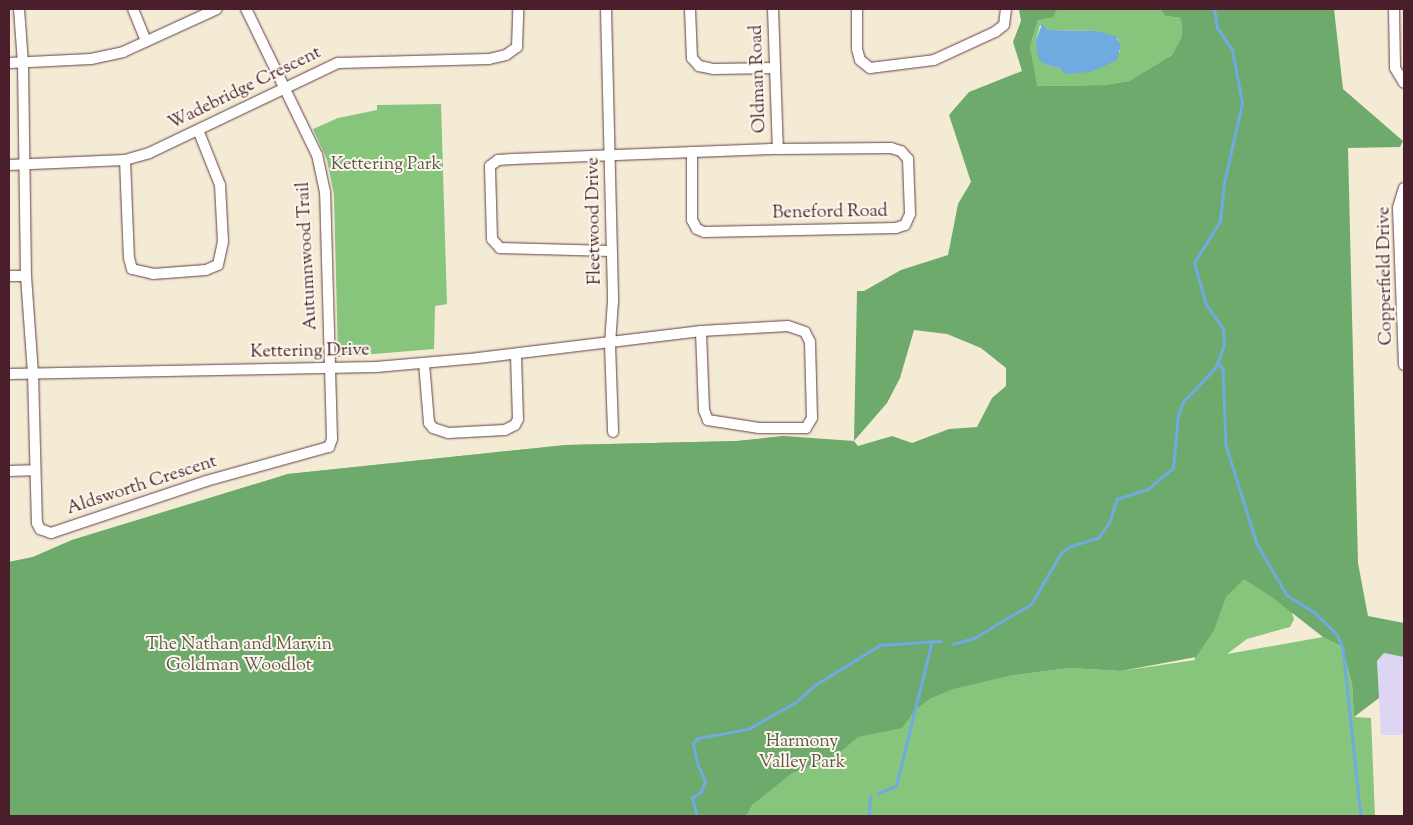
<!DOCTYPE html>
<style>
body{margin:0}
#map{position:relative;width:1413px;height:825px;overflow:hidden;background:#f4ebd5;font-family:"Sorts Mill Goudy",serif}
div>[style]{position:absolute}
.built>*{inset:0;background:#ded5f5}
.green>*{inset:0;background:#87c57c}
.forest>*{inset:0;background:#6daa6c}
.water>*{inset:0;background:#6fabe0}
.stream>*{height:2.5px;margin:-1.25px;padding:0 1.25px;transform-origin:1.25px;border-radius:1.25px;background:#6fabe0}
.roads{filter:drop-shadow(0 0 1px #643e44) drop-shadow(0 0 1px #643e44)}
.minor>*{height:10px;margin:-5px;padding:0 5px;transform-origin:5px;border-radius:5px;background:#fff}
span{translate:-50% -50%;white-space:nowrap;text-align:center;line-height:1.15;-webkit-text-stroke:4px #fbf7ec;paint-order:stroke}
.street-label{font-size:18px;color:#4a1f2b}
.park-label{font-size:18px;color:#5f5947}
.frame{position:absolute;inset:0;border:10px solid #4a1f2b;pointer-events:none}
</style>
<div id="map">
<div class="built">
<div style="clip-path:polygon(1384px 653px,1404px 657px,1404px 735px,1381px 735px,1377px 661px)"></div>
</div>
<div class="green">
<div style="clip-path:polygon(evenodd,1057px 9px,1160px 9px,1165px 16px,1181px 18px,1182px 36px,1172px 55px,1129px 81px,1104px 85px,1036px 86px,1030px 47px,1038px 20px,1057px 9px,1040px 25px,1048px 30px,1096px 31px,1118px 39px,1120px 52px,1061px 69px,1045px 64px,1036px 40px,1040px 25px)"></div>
<div style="clip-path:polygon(441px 104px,447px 304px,435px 306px,434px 349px,338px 357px,334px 195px,327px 160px,313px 129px,338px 118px,377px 110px,377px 105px)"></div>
<div style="clip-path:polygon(784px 436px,1008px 676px,1070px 668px,1121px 671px,1195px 660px,1192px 641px,1220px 573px,1278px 571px,1294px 619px,1290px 627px,1247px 639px,1227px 654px,1323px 637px,1342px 647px,1352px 684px,1354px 717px,1371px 718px,1375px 816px,9px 816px,9px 562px,33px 557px,72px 540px,288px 474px,566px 445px,737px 441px)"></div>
</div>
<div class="forest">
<div style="clip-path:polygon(evenodd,1019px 9px,1057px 9px,1053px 17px,1038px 20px,1030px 47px,1037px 86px,1104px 85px,1129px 81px,1172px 55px,1182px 36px,1181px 18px,1165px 16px,1160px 9px,1334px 9px,1343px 89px,1403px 141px,1400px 147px,1348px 148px,1358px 563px,1368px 616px,1404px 623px,1404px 657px,1384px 653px,1377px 661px,1379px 698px,1354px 717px,1352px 684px,1342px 647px,1323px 637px,1273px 598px,1244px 579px,1226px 597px,1214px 630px,1196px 657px,1121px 671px,1070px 668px,1008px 676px,953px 689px,931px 698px,916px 709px,902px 728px,858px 737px,834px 757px,792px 773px,752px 805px,746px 816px,9px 816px,9px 562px,33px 557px,72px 540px,288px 474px,566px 445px,737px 441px,784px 436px,854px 441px,857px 291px,864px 291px,901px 270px,948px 255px,958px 204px,971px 182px,949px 115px,969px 92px,1022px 71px,1013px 42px,1021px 21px,1019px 9px,914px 330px,947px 334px,981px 348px,1006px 368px,1006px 386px,992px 398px,977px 427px,949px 429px,912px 443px,892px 436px,858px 446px,854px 441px,887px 403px,900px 378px,914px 330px)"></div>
</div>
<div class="water">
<div style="clip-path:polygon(1042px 24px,1048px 30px,1096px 31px,1115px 36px,1121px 45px,1117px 60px,1091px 72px,1065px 74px,1061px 69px,1045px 64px,1038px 58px,1036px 40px)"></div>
</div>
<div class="stream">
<div style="left:1218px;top:362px;width:9px;rotate:54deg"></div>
<div style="left:1223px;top:369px;width:76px;rotate:87.7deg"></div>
<div style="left:1226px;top:445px;width:104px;rotate:72.6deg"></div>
<div style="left:1257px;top:544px;width:59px;rotate:59.5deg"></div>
<div style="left:1287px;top:595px;width:32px;rotate:32deg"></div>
<div style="left:1314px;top:612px;width:32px;rotate:44deg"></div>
<div style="left:1337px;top:634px;width:15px;rotate:67deg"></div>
<div style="left:1343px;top:648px;width:169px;rotate:83.9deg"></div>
<div style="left:953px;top:644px;width:22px;rotate:-16deg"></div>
<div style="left:974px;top:638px;width:66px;rotate:-30.8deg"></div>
<div style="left:1031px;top:604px;width:59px;rotate:-59.5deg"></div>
<div style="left:1061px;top:553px;width:12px;rotate:-35deg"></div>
<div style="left:1071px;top:546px;width:28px;rotate:-17deg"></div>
<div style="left:1098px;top:538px;width:19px;rotate:-54deg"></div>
<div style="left:1109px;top:523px;width:25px;rotate:-72deg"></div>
<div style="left:1117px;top:499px;width:33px;rotate:-18deg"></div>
<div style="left:1148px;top:489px;width:33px;rotate:-40deg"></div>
<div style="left:1173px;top:468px;width:53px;rotate:-84.6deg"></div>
<div style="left:1178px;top:415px;width:14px;rotate:-69deg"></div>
<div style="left:1183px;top:402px;width:48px;rotate:-46.7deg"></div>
<div style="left:1216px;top:367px;width:24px;rotate:-71deg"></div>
<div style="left:1224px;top:344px;width:15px;rotate:-94deg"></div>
<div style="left:1223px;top:329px;width:29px;rotate:-125deg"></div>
<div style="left:1206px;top:305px;width:44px;rotate:-105.9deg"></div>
<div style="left:1194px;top:263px;width:49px;rotate:-58.2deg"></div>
<div style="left:1220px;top:221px;width:38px;rotate:-84deg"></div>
<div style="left:1224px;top:183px;width:82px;rotate:-77.3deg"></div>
<div style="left:1242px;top:103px;width:54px;rotate:-100.7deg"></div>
<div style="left:1232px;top:50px;width:27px;rotate:-124deg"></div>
<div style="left:1217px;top:28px;width:19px;rotate:-99deg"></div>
<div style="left:878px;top:793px;width:19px;rotate:-21deg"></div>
<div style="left:896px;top:786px;width:150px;rotate:-76.1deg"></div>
<div style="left:697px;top:816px;width:19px;rotate:-106deg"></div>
<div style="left:692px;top:798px;width:11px;rotate:-34deg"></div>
<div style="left:701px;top:792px;width:12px;rotate:-70deg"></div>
<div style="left:705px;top:781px;width:19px;rotate:-115deg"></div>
<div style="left:697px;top:764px;width:21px;rotate:-101deg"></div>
<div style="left:693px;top:743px;width:7px;rotate:-45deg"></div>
<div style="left:698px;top:738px;width:51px;rotate:-10.2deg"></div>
<div style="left:748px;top:729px;width:55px;rotate:-29.4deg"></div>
<div style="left:796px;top:702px;width:25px;rotate:-42deg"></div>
<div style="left:815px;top:685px;width:76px;rotate:-31.6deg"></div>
<div style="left:880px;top:645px;width:61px;rotate:-3.8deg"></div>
<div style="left:869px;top:816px;width:19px;rotate:-87deg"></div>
</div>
<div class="roads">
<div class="minor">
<div style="left:19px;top:9px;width:54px;rotate:85.8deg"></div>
<div style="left:23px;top:63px;width:213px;rotate:89.2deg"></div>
<div style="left:26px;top:276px;width:97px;rotate:85.9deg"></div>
<div style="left:33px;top:373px;width:150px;rotate:88.5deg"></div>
<div style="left:37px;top:523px;width:7px;rotate:63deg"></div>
<div style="left:40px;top:529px;width:12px;rotate:20deg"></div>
<div style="left:51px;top:533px;width:163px;rotate:-18.5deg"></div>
<div style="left:206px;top:481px;width:128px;rotate:-15.5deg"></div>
<div style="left:329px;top:447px;width:9px;rotate:-69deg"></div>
<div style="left:332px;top:439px;width:247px;rotate:-91.6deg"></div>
<div style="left:325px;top:192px;width:38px;rotate:-102deg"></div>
<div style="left:317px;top:155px;width:162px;rotate:-115.9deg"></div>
<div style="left:133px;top:9px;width:35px;rotate:68deg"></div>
<div style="left:606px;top:9px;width:292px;rotate:88.6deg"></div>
<div style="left:613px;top:301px;width:43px;rotate:94deg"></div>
<div style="left:610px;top:344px;width:88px;rotate:88deg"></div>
<div style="left:690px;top:9px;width:49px;rotate:87.7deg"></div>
<div style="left:692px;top:58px;width:11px;rotate:49deg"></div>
<div style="left:699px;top:66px;width:14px;rotate:12deg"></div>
<div style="left:713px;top:69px;width:62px;rotate:-0.9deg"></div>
<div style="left:773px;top:9px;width:140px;rotate:88deg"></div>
<div style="left:857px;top:9px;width:40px;rotate:90deg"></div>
<div style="left:857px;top:49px;width:11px;rotate:75deg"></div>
<div style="left:860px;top:60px;width:13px;rotate:39deg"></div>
<div style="left:870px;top:68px;width:64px;rotate:-7.1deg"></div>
<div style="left:934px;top:60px;width:67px;rotate:-24.7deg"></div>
<div style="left:995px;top:32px;width:11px;rotate:-38deg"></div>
<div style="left:1004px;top:25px;width:16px;rotate:-83deg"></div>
<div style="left:1394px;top:9px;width:59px;rotate:89deg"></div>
<div style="left:1395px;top:68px;width:17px;rotate:59deg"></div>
<div style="left:9px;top:63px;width:82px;rotate:-2.8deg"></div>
<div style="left:91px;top:59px;width:33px;rotate:-12deg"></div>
<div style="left:123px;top:52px;width:103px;rotate:-24.6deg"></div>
<div style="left:125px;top:160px;width:98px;rotate:87.7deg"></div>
<div style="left:129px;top:258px;width:11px;rotate:75deg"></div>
<div style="left:132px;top:269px;width:22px;rotate:13deg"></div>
<div style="left:153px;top:274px;width:53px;rotate:-4.3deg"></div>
<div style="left:206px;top:270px;width:13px;rotate:-23deg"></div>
<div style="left:218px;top:265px;width:24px;rotate:-78deg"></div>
<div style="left:223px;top:242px;width:57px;rotate:-93deg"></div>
<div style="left:220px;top:185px;width:59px;rotate:-111.8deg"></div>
<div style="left:9px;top:165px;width:116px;rotate:-2.5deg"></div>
<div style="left:125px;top:160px;width:25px;rotate:-16deg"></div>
<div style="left:149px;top:153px;width:209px;rotate:-25.5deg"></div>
<div style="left:338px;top:63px;width:151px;rotate:-1.5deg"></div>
<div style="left:489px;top:59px;width:17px;rotate:-13deg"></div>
<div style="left:506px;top:55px;width:14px;rotate:-36deg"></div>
<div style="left:517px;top:47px;width:38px;rotate:-88deg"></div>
<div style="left:1404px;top:188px;width:21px;rotate:107deg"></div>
<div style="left:1398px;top:208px;width:157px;rotate:87.8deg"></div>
<div style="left:611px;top:251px;width:111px;rotate:-178.5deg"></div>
<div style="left:500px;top:248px;width:12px;rotate:-132deg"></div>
<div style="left:492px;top:239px;width:73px;rotate:-91.6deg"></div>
<div style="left:490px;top:166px;width:10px;rotate:-37deg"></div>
<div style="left:498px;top:160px;width:15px;rotate:-4deg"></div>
<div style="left:513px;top:159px;width:265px;rotate:-2.2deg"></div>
<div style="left:778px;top:149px;width:113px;rotate:-0.5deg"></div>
<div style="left:891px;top:148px;width:10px;rotate:17deg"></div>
<div style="left:901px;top:151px;width:11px;rotate:49deg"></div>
<div style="left:908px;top:159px;width:55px;rotate:87.9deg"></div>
<div style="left:910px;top:214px;width:12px;rotate:114deg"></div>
<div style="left:905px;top:225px;width:9px;rotate:162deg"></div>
<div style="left:896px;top:228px;width:192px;rotate:178.8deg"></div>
<div style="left:704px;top:232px;width:8px;rotate:-157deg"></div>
<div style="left:697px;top:229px;width:10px;rotate:-119deg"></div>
<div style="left:692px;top:220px;width:68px;rotate:-90deg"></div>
<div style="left:9px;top:276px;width:17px"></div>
<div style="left:424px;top:363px;width:60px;rotate:85.2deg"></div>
<div style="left:429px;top:423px;width:6px;rotate:51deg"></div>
<div style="left:433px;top:428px;width:16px;rotate:18deg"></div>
<div style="left:448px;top:433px;width:57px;rotate:-3deg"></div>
<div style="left:505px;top:430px;width:11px;rotate:-27deg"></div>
<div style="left:515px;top:425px;width:7px;rotate:-63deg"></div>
<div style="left:518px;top:419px;width:65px;rotate:-91.8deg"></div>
<div style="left:9px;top:374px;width:367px;rotate:-1.1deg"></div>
<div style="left:376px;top:367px;width:102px;rotate:-5deg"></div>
<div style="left:478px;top:358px;width:225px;rotate:-6.9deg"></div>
<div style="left:701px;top:331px;width:87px;rotate:-3.3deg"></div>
<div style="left:788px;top:326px;width:18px;rotate:19deg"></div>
<div style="left:805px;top:332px;width:11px;rotate:63deg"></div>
<div style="left:810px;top:342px;width:76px;rotate:88.5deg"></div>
<div style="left:812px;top:418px;width:12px;rotate:121deg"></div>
<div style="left:806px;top:428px;width:47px;rotate:180deg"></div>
<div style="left:759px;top:428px;width:52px;rotate:-171.1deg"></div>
<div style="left:708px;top:420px;width:11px;rotate:-112deg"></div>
<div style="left:704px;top:410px;width:79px;rotate:-92.2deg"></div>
<div style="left:9px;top:471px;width:24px;rotate:-2deg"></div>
</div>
</div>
<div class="street-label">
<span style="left:759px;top:79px;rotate:-92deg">Oldman Road</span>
<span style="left:245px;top:89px;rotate:-26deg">Wadebridge Crescent</span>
<span style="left:830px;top:213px;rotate:-1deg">Beneford Road</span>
<span style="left:595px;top:221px;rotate:-91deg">Fleetwood Drive</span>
<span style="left:308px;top:256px;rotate:-93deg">Autumnwood Trail</span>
<span style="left:1386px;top:276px;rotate:-91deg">Copperfield Drive</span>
<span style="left:310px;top:352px;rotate:-1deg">Kettering Drive</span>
<span style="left:142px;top:486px;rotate:-18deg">Aldsworth Crescent</span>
</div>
<div class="park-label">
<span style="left:386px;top:165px">Kettering Park</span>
<span style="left:239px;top:656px">The Nathan and Marvin<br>Goldman Woodlot</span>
<span style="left:802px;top:753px">Harmony<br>Valley Park</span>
</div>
<div class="frame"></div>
</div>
